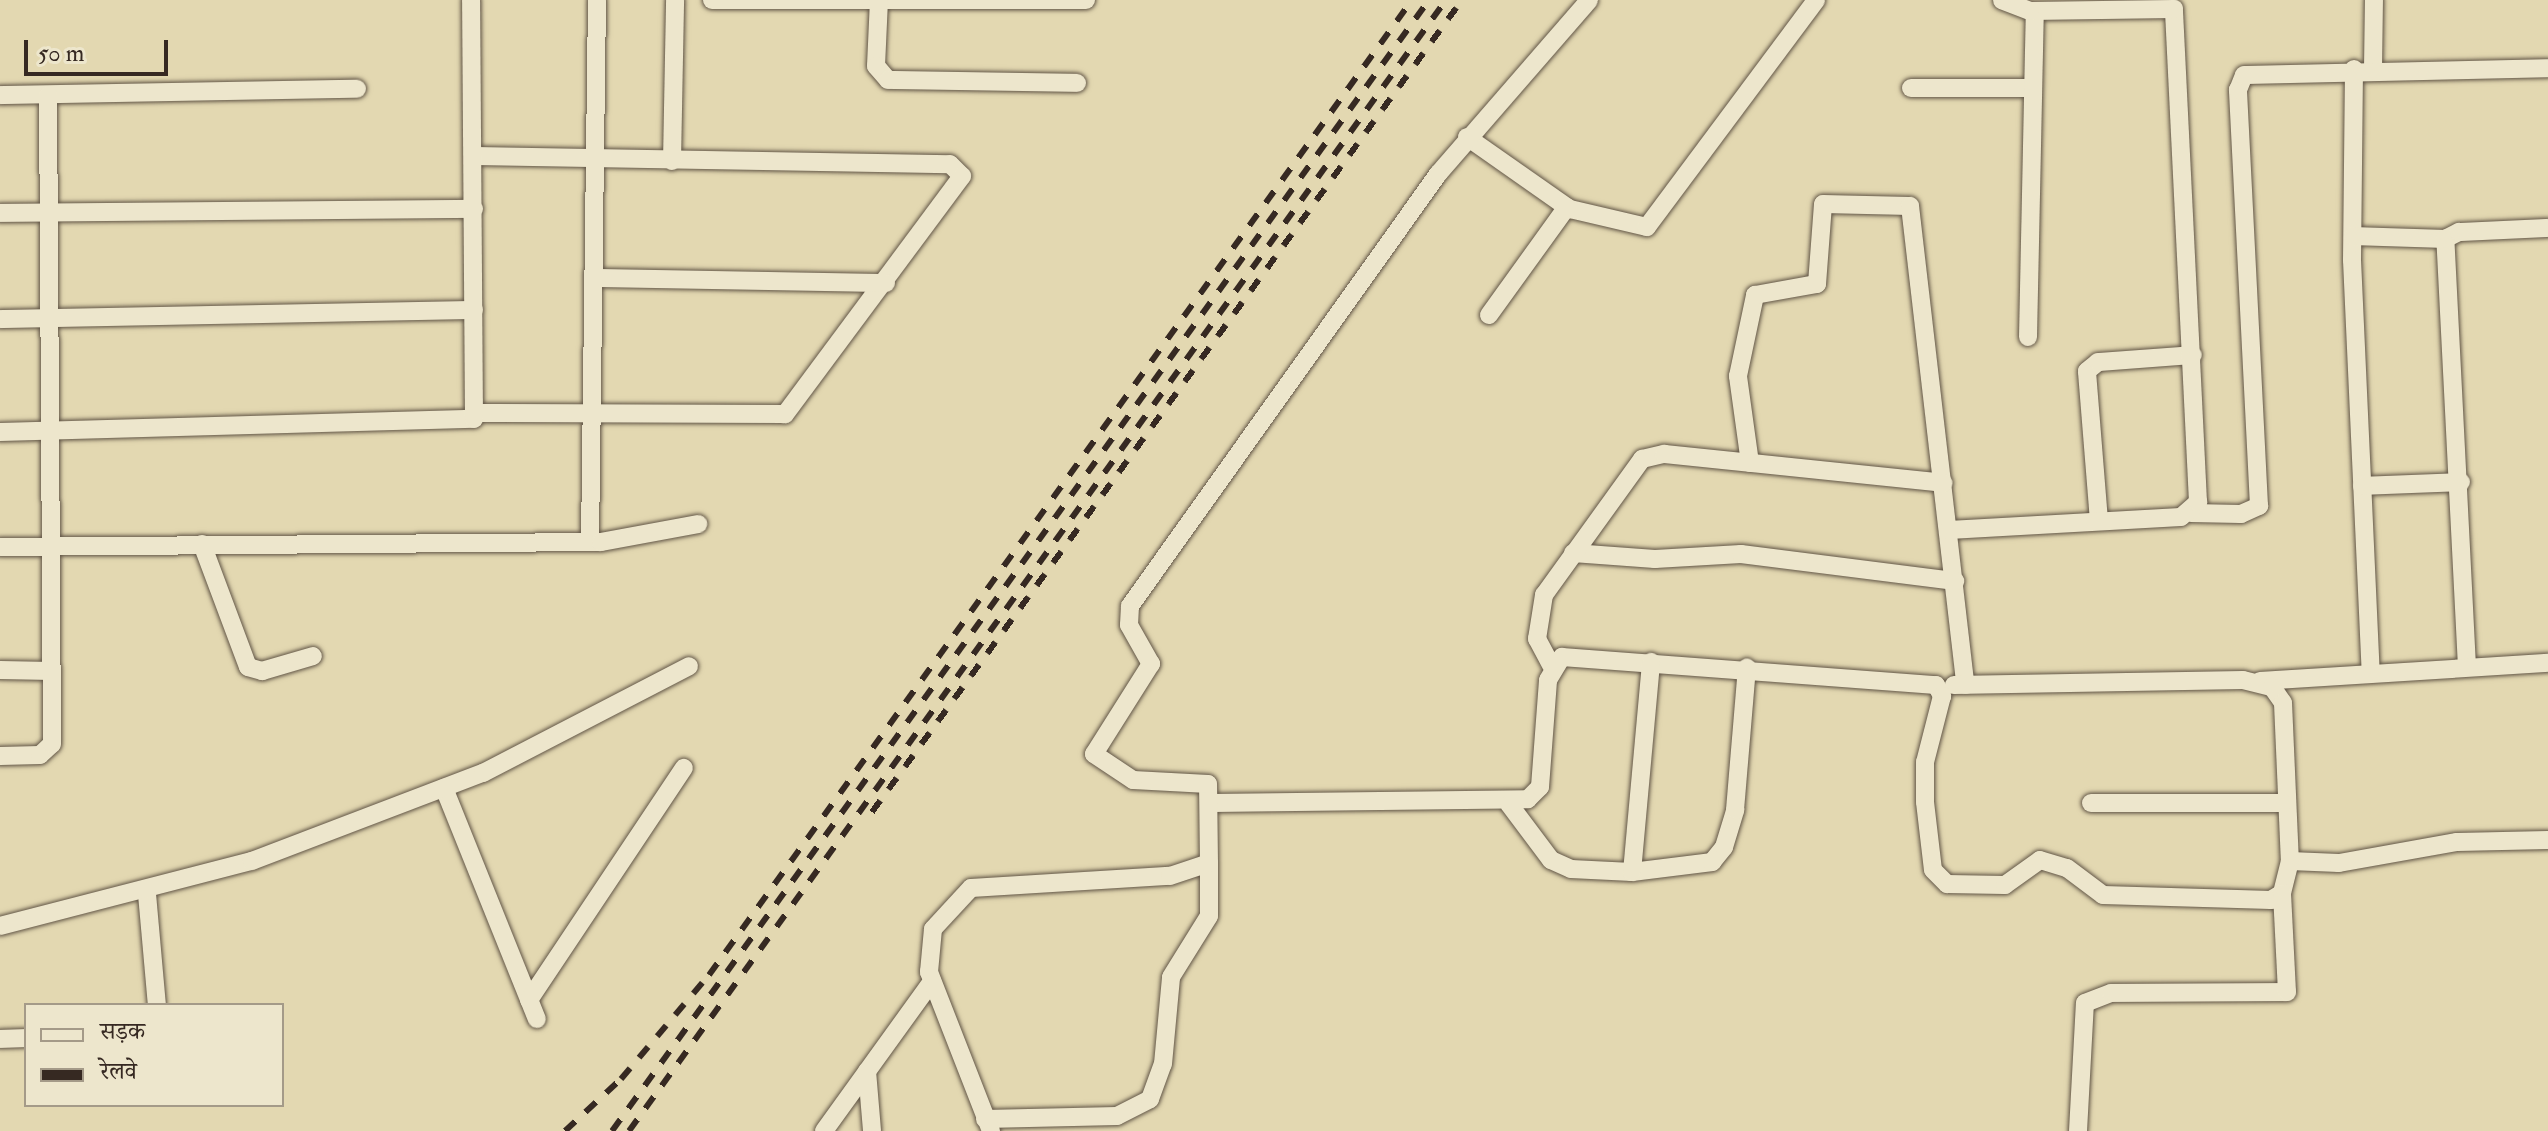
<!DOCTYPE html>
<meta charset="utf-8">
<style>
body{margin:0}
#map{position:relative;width:2548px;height:1131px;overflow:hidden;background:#e3d8b1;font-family:"IM FELL Double Pica","Noto Serif Devanagari",serif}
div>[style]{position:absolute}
.roads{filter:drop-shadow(0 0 2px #615546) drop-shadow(0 0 2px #615546)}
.minor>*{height:18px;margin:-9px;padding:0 9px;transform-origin:9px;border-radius:9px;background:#ede6cc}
.rail>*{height:6px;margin-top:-3px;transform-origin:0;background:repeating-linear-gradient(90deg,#362922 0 14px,transparent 0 28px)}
span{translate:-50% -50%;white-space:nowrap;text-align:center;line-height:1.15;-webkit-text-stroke:6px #ede6cc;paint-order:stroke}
.legend{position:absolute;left:24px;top:1003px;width:260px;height:104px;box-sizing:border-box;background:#ede6cc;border:2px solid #a49a88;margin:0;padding:10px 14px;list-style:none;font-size:24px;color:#362922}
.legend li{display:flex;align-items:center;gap:16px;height:40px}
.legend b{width:40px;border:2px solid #a49a88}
.scale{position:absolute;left:24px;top:40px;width:144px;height:36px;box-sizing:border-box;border:4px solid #362922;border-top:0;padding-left:10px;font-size:24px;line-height:28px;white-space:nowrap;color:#362922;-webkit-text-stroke:6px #ede6cc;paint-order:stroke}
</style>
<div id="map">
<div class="roads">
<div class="minor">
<div style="left:712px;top:0;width:374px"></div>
<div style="left:879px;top:0;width:66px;rotate:92.6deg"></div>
<div style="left:876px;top:66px;width:18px;rotate:49deg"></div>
<div style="left:888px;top:80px;width:189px;rotate:0.9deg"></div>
<div style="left:2354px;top:69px;width:191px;rotate:90.6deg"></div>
<div style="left:2352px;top:260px;width:411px;rotate:87.4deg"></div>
<div style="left:2373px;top:69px;width:69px;rotate:-89.2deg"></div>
<div style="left:1911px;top:88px;width:122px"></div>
<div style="left:0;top:95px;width:357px;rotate:-1deg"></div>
<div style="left:1467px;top:137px;width:126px;rotate:35deg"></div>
<div style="left:1570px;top:209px;width:79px;rotate:13.2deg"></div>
<div style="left:1647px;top:227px;width:283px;rotate:-53.3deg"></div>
<div style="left:475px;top:156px;width:475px;rotate:1deg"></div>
<div style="left:950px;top:164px;width:17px;rotate:45deg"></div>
<div style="left:962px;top:176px;width:297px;rotate:126.6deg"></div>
<div style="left:785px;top:414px;width:308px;rotate:-179.8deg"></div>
<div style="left:672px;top:161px;width:161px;rotate:-88.9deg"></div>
<div style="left:0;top:213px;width:474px;rotate:-0.5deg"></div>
<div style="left:2353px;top:236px;width:92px;rotate:1.9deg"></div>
<div style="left:594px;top:278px;width:292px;rotate:1deg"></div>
<div style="left:1489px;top:315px;width:133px;rotate:-54.2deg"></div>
<div style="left:0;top:319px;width:474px;rotate:-1.1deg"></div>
<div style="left:2028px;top:337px;width:326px;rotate:-88.8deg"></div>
<div style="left:0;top:432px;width:474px;rotate:-1.6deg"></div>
<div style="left:474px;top:419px;width:419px;rotate:-90.4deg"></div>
<div style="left:1750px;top:463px;width:88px;rotate:-97.9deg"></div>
<div style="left:1738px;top:376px;width:83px;rotate:-78.1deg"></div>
<div style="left:1755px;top:295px;width:63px;rotate:-10.1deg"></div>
<div style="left:1817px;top:284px;width:80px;rotate:-85.7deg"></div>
<div style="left:1823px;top:204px;width:87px;rotate:1.3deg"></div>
<div style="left:1910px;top:206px;width:482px;rotate:83.4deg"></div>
<div style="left:2362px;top:486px;width:99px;rotate:-2.3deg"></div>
<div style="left:2191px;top:513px;width:50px;rotate:1.1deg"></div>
<div style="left:2241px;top:514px;width:20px;rotate:-24deg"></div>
<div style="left:2259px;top:506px;width:417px;rotate:-92.9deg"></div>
<div style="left:2238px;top:90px;width:16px;rotate:-68deg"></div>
<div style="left:2244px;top:75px;width:304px;rotate:-1.3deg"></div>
<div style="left:2099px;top:521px;width:150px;rotate:-94.6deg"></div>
<div style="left:2087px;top:371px;width:14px;rotate:-39deg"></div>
<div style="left:2098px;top:362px;width:95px;rotate:-4.2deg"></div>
<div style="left:1949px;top:530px;width:232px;rotate:-3.2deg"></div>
<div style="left:2181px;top:517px;width:23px;rotate:-41deg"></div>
<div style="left:2198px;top:502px;width:494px;rotate:-92.8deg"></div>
<div style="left:2174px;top:9px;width:144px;rotate:179.2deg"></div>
<div style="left:2030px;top:11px;width:30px;rotate:-159deg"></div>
<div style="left:590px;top:542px;width:542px;rotate:-89.26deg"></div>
<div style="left:202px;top:544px;width:131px;rotate:69.5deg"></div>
<div style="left:248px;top:667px;width:15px;rotate:16deg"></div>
<div style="left:262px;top:671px;width:53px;rotate:-16.4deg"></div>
<div style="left:0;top:547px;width:601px;rotate:-0.48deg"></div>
<div style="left:601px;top:542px;width:99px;rotate:-10.5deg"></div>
<div style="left:1573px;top:553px;width:82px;rotate:4.2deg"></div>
<div style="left:1655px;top:559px;width:86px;rotate:-3.3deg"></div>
<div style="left:1741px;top:554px;width:216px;rotate:7.2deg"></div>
<div style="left:1551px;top:665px;width:30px;rotate:-118deg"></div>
<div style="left:1537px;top:639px;width:45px;rotate:-81deg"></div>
<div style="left:1544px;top:595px;width:168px;rotate:-54.2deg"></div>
<div style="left:1642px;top:459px;width:23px;rotate:-13deg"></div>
<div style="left:1664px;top:454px;width:281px;rotate:5.9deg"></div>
<div style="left:2467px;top:667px;width:429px;rotate:-92.9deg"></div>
<div style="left:2445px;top:239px;width:16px;rotate:-27deg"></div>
<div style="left:2459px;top:232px;width:89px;rotate:-2.6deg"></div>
<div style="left:0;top:670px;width:52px;rotate:1.1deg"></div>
<div style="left:2260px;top:681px;width:289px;rotate:-3.6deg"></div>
<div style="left:1954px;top:685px;width:289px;rotate:-1deg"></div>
<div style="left:2243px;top:680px;width:30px;rotate:14deg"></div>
<div style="left:2272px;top:687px;width:19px;rotate:55deg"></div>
<div style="left:2283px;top:703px;width:158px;rotate:87.5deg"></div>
<div style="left:0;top:756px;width:40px;rotate:-1.4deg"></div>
<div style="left:40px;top:755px;width:16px;rotate:-43deg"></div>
<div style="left:52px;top:744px;width:649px;rotate:-90.35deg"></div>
<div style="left:444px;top:788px;width:249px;rotate:68.1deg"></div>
<div style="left:1212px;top:803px;width:316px;rotate:-0.7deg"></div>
<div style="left:1528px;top:799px;width:17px;rotate:-45deg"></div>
<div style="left:1540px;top:787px;width:107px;rotate:-85.7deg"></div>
<div style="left:1548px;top:680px;width:27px;rotate:-59deg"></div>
<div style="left:1562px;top:657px;width:375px;rotate:4.3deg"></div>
<div style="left:1936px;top:685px;width:13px;rotate:61deg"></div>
<div style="left:1942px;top:696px;width:68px;rotate:104.4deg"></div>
<div style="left:1925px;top:762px;width:40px;rotate:90deg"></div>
<div style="left:1925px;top:802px;width:68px;rotate:83.3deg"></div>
<div style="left:1933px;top:870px;width:20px;rotate:45deg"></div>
<div style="left:1947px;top:884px;width:58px;rotate:1deg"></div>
<div style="left:2005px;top:885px;width:43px;rotate:-35.5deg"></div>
<div style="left:2040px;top:860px;width:28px;rotate:17deg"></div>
<div style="left:2067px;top:868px;width:45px;rotate:36.9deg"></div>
<div style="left:2103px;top:895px;width:168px;rotate:1.7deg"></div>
<div style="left:2271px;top:900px;width:13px;rotate:-32deg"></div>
<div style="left:2282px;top:893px;width:33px;rotate:-76deg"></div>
<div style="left:2290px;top:861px;width:49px;rotate:2.3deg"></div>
<div style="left:2339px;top:863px;width:120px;rotate:-10.1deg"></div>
<div style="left:2457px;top:842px;width:91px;rotate:-1.3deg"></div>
<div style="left:2091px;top:803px;width:192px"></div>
<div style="left:1509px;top:804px;width:70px;rotate:53.1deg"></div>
<div style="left:1551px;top:860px;width:22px;rotate:24deg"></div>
<div style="left:1571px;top:869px;width:61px;rotate:2.8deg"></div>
<div style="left:1632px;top:872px;width:81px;rotate:-7.1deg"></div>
<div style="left:1712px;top:862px;width:19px;rotate:-51deg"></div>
<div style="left:1724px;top:847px;width:39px;rotate:-73deg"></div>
<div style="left:1735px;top:810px;width:143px;rotate:-85.2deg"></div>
<div style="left:1632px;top:872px;width:211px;rotate:-84.8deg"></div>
<div style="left:147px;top:894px;width:111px;rotate:84.9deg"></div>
<div style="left:0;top:926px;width:260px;rotate:-14.5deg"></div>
<div style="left:252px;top:861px;width:247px;rotate:-20.9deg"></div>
<div style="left:483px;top:773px;width:232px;rotate:-27.4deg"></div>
<div style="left:529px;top:1000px;width:279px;rotate:-56.3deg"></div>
<div style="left:0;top:1039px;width:26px;rotate:-2deg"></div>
<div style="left:867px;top:1071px;width:60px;rotate:85.2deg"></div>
<div style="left:985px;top:1119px;width:132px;rotate:-1.3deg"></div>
<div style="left:1117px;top:1116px;width:37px;rotate:-27deg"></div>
<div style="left:1150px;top:1099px;width:37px;rotate:-70deg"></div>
<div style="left:1163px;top:1064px;width:87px;rotate:-84.7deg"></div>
<div style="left:1171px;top:977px;width:72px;rotate:-58.1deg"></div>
<div style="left:1209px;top:916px;width:53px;rotate:-90deg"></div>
<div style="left:824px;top:1131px;width:185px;rotate:-54.2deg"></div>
<div style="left:991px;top:1131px;width:171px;rotate:-111.3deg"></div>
<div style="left:929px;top:972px;width:43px;rotate:-84.7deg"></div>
<div style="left:933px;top:929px;width:56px;rotate:-47.2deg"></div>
<div style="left:971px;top:888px;width:199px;rotate:-3.5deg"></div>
<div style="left:1170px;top:876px;width:41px;rotate:-18.4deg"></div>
<div style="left:1209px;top:863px;width:79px;rotate:-90.7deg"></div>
<div style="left:1208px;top:784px;width:75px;rotate:-176.9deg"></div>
<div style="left:1133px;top:780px;width:47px;rotate:-146.3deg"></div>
<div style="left:1094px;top:754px;width:107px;rotate:-57.7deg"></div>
<div style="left:1151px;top:664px;width:45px;rotate:-119.4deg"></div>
<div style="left:1129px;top:625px;width:19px;rotate:-87deg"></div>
<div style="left:1130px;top:606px;width:531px;rotate:-54.51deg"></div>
<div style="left:1438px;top:174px;width:230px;rotate:-49deg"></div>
<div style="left:2078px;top:1131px;width:128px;rotate:-86.9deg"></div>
<div style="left:2085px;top:1003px;width:28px;rotate:-21deg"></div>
<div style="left:2111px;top:993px;width:176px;rotate:-0.3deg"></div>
<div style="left:2287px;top:992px;width:99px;rotate:-92.9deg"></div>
</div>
</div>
<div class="rail">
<div style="left:872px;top:812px;width:1004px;rotate:-54deg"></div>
<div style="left:565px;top:1131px;width:76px;rotate:-42.9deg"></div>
<div style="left:621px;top:1079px;width:136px;rotate:-49.8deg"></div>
<div style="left:709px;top:975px;width:1202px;rotate:-54.21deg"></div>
<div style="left:612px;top:1131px;width:1395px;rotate:-54.16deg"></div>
<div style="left:629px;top:1131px;width:1395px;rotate:-54.16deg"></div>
</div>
<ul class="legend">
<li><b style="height:10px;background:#ede6cc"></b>सड़क</li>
<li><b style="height:10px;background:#362922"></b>रेलवे</li>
</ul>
<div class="scale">50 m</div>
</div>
